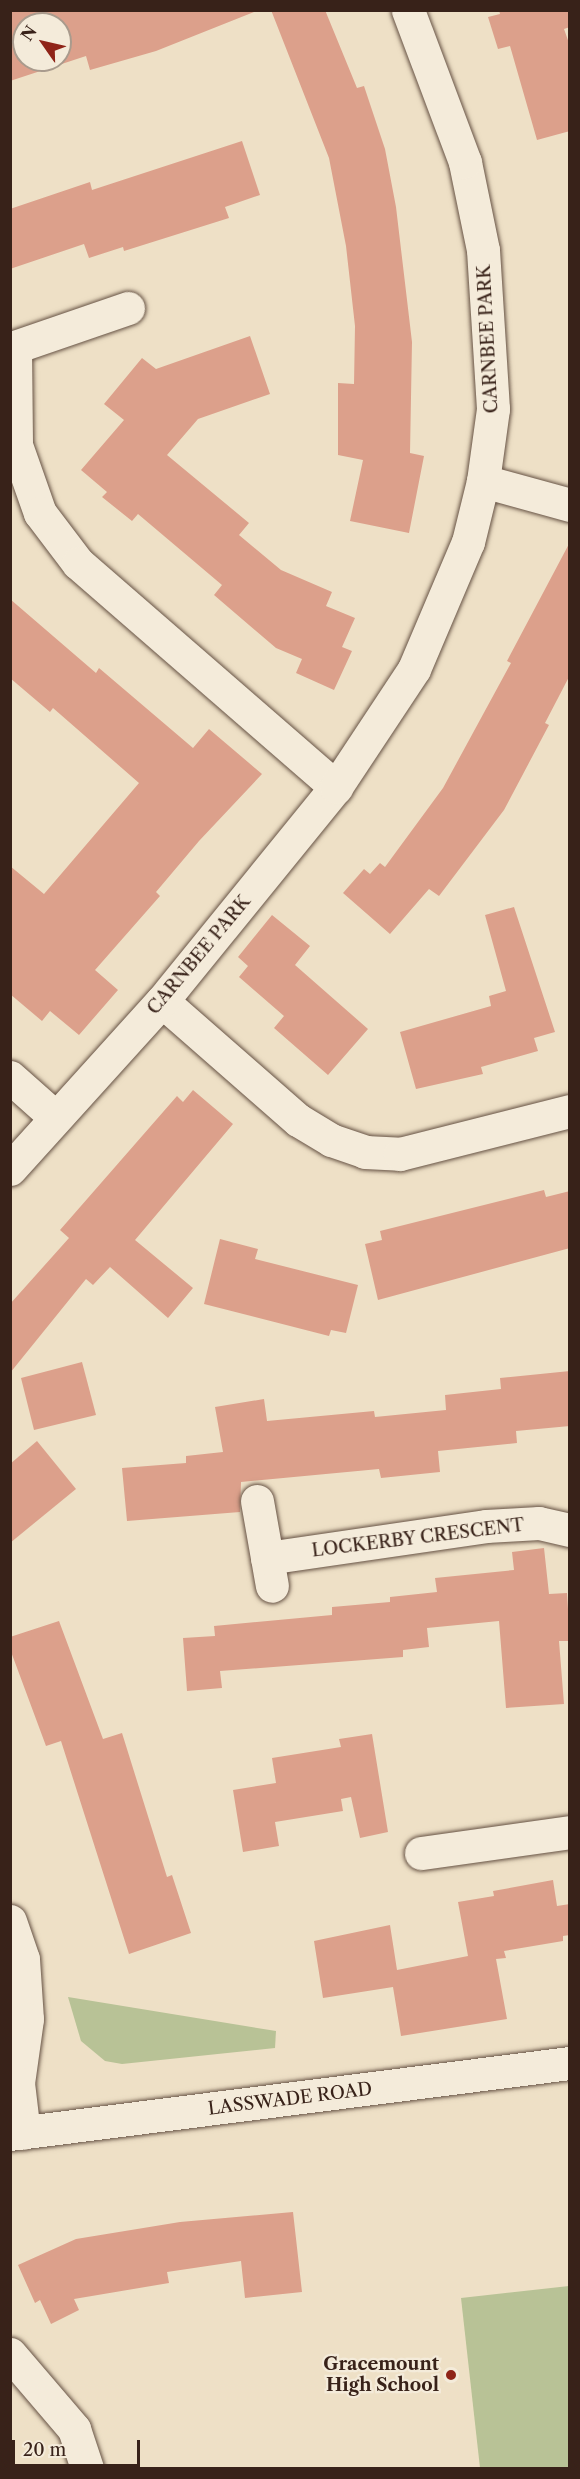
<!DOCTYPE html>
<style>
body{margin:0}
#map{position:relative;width:580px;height:2479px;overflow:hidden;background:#eee0c6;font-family:"Libre Caslon Text",serif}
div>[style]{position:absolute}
.green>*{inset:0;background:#b8c296}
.building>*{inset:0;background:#dca08b}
.roads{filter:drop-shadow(0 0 2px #665244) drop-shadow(0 0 2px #665244)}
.street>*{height:33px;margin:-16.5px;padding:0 16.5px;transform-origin:16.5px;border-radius:16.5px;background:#f4ebda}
.secondary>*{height:33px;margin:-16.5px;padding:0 16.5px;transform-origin:16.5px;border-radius:16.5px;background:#f4ebda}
.dots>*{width:16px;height:16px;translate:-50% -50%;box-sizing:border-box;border:3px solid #f4ebda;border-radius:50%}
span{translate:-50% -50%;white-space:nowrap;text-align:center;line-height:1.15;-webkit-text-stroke:4.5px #f4ebda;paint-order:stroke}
.street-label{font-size:18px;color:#382219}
.poi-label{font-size:18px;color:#382219;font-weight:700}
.right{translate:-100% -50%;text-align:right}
.frame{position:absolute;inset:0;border:12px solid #382219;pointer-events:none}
.north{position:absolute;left:12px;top:12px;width:60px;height:60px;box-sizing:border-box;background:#f4ebda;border:2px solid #a99b8d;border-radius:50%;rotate:304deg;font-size:16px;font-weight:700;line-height:24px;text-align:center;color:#382219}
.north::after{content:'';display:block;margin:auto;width:21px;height:27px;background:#8f2418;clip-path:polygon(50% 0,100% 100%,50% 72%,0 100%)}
.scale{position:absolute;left:12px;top:2440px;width:128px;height:27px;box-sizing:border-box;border:3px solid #382219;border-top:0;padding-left:8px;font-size:18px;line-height:21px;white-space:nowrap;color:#382219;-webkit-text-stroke:4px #f4ebda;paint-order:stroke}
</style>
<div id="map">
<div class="green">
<div style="clip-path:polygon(68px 1997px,276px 2031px,275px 2048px,122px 2064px,105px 2061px,81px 2041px)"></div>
<div style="clip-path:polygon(569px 2286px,569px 2468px,480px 2468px,461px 2298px)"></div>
</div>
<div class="building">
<div style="clip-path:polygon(evenodd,10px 10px,253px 10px,254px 12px,156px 51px,90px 70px,86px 56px,10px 81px,10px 10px,24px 24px,60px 24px,60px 60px,24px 60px,24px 24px)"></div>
<div style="clip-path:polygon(271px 10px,325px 10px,357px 88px,364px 86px,385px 149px,396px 207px,412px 342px,410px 453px,424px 456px,409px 533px,350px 521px,363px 460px,338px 455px,338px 383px,354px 384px,355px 326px,346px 246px,329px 158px)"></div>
<div style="clip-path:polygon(499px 10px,570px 10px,570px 27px,564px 29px,570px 46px,570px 131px,537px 140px,510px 46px,498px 49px,488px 17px,500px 14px)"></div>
<div style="clip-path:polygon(242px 141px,260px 195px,225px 207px,229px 218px,124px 251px,123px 247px,89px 258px,84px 244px,10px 269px,10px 209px,90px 182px,92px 190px)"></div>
<div style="clip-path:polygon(250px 336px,270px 394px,198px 419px,167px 455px,249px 523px,239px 535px,281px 570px,332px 592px,326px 606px,355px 618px,342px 647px,352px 651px,334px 690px,296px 673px,302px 659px,276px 648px,214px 595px,222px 585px,138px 514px,132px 521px,102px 497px,107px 492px,81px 470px,124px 420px,104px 404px,142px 358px,156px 369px)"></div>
<div style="clip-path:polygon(570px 542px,570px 675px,545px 723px,549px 725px,504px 810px,439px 896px,429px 889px,390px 934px,343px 893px,364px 869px,370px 874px,380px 863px,385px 867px,443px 788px,511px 663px,507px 661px)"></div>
<div style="clip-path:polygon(10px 599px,96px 673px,99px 668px,193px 748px,209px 729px,262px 774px,199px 841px,156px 892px,160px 896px,95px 970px,118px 990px,79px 1035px,50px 1011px,42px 1021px,10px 994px,10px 866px,44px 894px,139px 783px,53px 708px,50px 712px,10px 678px)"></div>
<div style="clip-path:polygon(514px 907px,555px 1032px,534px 1038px,538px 1051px,481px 1067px,483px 1074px,416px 1089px,400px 1032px,491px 1006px,489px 996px,506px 991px,485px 915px)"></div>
<div style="clip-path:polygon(272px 915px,310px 946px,295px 965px,368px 1029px,328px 1075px,274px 1028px,284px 1016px,239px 977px,248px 966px,238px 957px)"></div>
<div style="clip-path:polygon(193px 1090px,233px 1124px,135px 1240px,193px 1288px,168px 1318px,110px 1267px,93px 1285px,86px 1279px,10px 1373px,10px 1304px,69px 1238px,60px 1230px,177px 1096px,183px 1102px)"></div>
<div style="clip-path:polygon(544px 1190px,546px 1197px,570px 1191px,570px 1248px,378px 1300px,365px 1244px,382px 1240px,380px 1231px)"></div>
<div style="clip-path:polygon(220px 1239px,258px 1249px,255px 1259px,358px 1285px,346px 1333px,331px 1330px,329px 1336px,204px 1304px)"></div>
<div style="clip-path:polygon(82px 1362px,96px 1415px,34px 1430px,21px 1378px)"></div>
<div style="clip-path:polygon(570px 1371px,570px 1426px,516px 1431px,517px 1443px,438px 1451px,440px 1472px,381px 1478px,379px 1469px,241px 1482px,240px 1512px,127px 1521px,122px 1468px,186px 1463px,186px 1456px,223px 1452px,215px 1407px,264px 1399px,267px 1421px,374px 1411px,375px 1417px,446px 1410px,445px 1395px,501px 1389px,500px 1378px)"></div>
<div style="clip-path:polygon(37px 1441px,76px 1489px,10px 1543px,10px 1464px)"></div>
<div style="clip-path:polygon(544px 1548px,549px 1594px,567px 1593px,570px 1641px,559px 1641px,564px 1704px,506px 1708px,499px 1621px,427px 1628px,429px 1647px,403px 1650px,403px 1657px,220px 1671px,222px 1688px,187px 1691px,183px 1638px,215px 1636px,214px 1626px,332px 1615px,332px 1607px,390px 1602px,390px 1597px,437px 1592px,435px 1578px,514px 1570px,512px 1552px)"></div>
<div style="clip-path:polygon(59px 1621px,103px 1739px,122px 1733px,167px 1877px,172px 1875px,191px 1933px,129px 1954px,61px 1741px,46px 1746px,10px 1649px,10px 1637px)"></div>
<div style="clip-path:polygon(372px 1734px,388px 1832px,360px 1838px,351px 1797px,341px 1799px,343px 1811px,275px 1822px,279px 1846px,243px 1852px,233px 1790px,276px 1783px,272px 1758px,341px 1747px,339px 1739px)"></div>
<div style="clip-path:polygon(553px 1880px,557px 1906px,570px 1904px,570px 1935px,563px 1936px,563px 1941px,504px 1951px,506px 1958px,496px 1959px,507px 2019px,401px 2036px,393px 1987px,323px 1998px,314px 1941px,390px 1925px,397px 1970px,468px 1956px,458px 1902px,494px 1896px,493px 1891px)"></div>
<div style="clip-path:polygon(293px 2212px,302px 2292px,245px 2298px,241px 2261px,167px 2272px,169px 2283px,74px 2299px,79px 2310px,51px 2324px,40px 2300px,35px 2303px,18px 2265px,76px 2239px,180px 2222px)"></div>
</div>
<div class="roads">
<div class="street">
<div style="left:128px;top:308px;width:120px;rotate:161deg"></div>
<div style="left:15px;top:347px;width:98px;rotate:89.4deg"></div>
<div style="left:16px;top:445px;width:72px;rotate:70.6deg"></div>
<div style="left:40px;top:513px;width:63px;rotate:52.8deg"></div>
<div style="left:78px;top:563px;width:342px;rotate:41deg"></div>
<div style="left:483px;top:481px;width:90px;rotate:15.4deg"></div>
<div style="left:162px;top:1001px;width:181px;rotate:41.2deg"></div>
<div style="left:298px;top:1120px;width:39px;rotate:31deg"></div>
<div style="left:331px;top:1140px;width:36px;rotate:19deg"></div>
<div style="left:365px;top:1152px;width:35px;rotate:3deg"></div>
<div style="left:400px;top:1154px;width:175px;rotate:-14.2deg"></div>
<div style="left:10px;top:1077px;width:60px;rotate:41.6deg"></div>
<div style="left:10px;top:1169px;width:227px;rotate:-47.9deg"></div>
<div style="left:162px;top:1001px;width:276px;rotate:-50.9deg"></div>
<div style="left:336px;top:787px;width:141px;rotate:-56.5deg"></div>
<div style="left:414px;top:669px;width:138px;rotate:-67deg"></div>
<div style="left:468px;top:542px;width:63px;rotate:-76.2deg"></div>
<div style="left:483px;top:481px;width:73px;rotate:-82.1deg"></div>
<div style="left:493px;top:409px;width:159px;rotate:-93.6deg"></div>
<div style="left:483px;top:250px;width:90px;rotate:-101.6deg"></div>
<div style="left:465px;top:162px;width:162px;rotate:-110.6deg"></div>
<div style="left:257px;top:1501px;width:86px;rotate:80deg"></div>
<div style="left:267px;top:1558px;width:221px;rotate:-8.3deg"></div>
<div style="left:486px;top:1526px;width:53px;rotate:-3.2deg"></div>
<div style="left:539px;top:1523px;width:32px;rotate:13deg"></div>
<div style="left:421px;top:1853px;width:150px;rotate:-8deg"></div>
<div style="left:10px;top:1921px;width:40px;rotate:71.1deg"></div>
<div style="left:23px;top:1959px;width:60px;rotate:86.2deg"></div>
<div style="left:27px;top:2019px;width:65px;rotate:98deg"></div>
<div style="left:18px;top:2083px;width:50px;rotate:83.2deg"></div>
<div style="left:10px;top:2354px;width:99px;rotate:49.5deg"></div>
<div style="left:74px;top:2429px;width:41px;rotate:71.6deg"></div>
</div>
<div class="secondary">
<div style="left:10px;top:2134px;width:564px;rotate:-7.23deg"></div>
</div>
</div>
<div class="dots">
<div style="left:451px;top:2375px;background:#8f2418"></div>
</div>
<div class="street-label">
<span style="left:488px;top:339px;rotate:-93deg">CARNBEE PARK</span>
<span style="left:199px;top:955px;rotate:-50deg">CARNBEE PARK</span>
<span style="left:418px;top:1538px;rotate:-7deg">LOCKERBY CRESCENT</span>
<span style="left:290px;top:2099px;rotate:-7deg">LASSWADE ROAD</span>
</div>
<div class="poi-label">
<span class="right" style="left:439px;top:2375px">Gracemount<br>High School</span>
</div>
<div class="frame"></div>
<div class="north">N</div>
<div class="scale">20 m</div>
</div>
